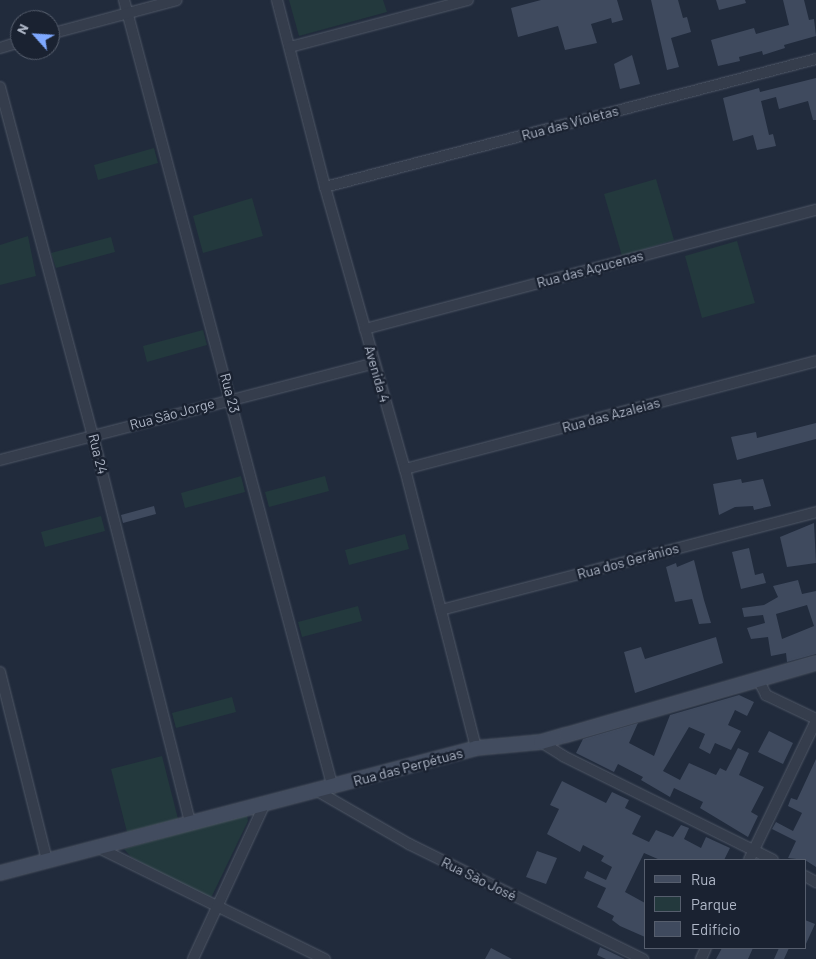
<!DOCTYPE html>
<meta charset="utf-8">
<style>
body{margin:0}
#map{position:relative;width:816px;height:959px;overflow:hidden;background:#212b3c;font-family:Barlow,sans-serif}
div>[style]{position:absolute}
.green>*{inset:0;background:#23393d}
.building>*{inset:0;background:#3f4a5e}
.roads{filter:drop-shadow(0 0 1px #505867) drop-shadow(0 0 1px #505867)}
.street>*{height:10px;margin:-5px;padding:0 5px;transform-origin:5px;border-radius:5px;background:#353d4c}
.secondary>*{height:14px;margin:-7px;padding:0 7px;transform-origin:7px;border-radius:7px;background:#424c5f}
span{translate:-50% -50%;white-space:nowrap;text-align:center;line-height:1.15;-webkit-text-stroke:5px #1a2231;paint-order:stroke}
.street-label{font-size:14px;color:#b0b8c8}
.legend{position:absolute;left:644px;top:859px;width:162px;height:90px;box-sizing:border-box;background:#1a2231;border:1px solid #565e6d;margin:0;padding:6px 9px;list-style:none;font-size:15px;color:#b0b8c8}
.legend li{display:flex;align-items:center;gap:10px;height:25px}
.legend b{width:25px;border:1px solid #565e6d}
.north{position:absolute;left:10px;top:10px;width:50px;height:50px;box-sizing:border-box;background:#1a2231;border:1px solid #565e6d;border-radius:50%;rotate:296deg;font-size:14px;font-weight:700;line-height:20px;text-align:center;color:#b0b8c8}
.north::after{content:'';display:block;margin:auto;width:18px;height:22px;background:#7ea8fe;clip-path:polygon(50% 0,100% 100%,50% 72%,0 100%)}
</style>
<div id="map">
<div class="green">
<div style="clip-path:polygon(289px 0,383px 0,387px 12px,299px 36px)"></div>
<div style="clip-path:polygon(154px 148px,158px 163px,98px 180px,94px 165px)"></div>
<div style="clip-path:polygon(656px 179px,674px 240px,622px 256px,604px 194px)"></div>
<div style="clip-path:polygon(252px 198px,263px 236px,203px 253px,193px 216px)"></div>
<div style="clip-path:polygon(28px 236px,36px 276px,0 285px,0 245px)"></div>
<div style="clip-path:polygon(111px 237px,115px 252px,56px 268px,51px 253px)"></div>
<div style="clip-path:polygon(737px 241px,755px 303px,702px 318px,685px 256px)"></div>
<div style="clip-path:polygon(203px 330px,207px 345px,147px 362px,143px 346px)"></div>
<div style="clip-path:polygon(241px 476px,245px 492px,185px 508px,181px 493px)"></div>
<div style="clip-path:polygon(325px 476px,329px 491px,269px 507px,265px 492px)"></div>
<div style="clip-path:polygon(101px 516px,105px 531px,45px 547px,41px 532px)"></div>
<div style="clip-path:polygon(405px 534px,409px 549px,349px 565px,345px 550px)"></div>
<div style="clip-path:polygon(358px 606px,362px 621px,302px 637px,298px 622px)"></div>
<div style="clip-path:polygon(232px 697px,236px 712px,176px 728px,172px 713px)"></div>
<div style="clip-path:polygon(162px 756px,178px 819px,127px 832px,111px 769px)"></div>
<div style="clip-path:polygon(247px 814px,248px 821px,210px 900px,131px 857px,124px 849px)"></div>
</div>
<div class="building">
<div style="clip-path:polygon(541px 0,617px 0,623px 20px,612px 23px,611px 18px,591px 24px,597px 43px,565px 50px,558px 26px,518px 37px,511px 8px)"></div>
<div style="clip-path:polygon(651px 0,678px 0,683px 18px,687px 17px,691px 32px,671px 38px,679px 67px,667px 70px)"></div>
<div style="clip-path:polygon(716px 0,745px 0,746px 3px,719px 10px)"></div>
<div style="clip-path:polygon(783px 0,804px 0,809px 20px,814px 19px,816px 36px,784px 45px,785px 48px,763px 55px,762px 51px,739px 57px,740px 61px,718px 66px,711px 40px,754px 28px,756px 34px,789px 25px)"></div>
<div style="clip-path:polygon(632px 55px,640px 84px,620px 89px,614px 64px)"></div>
<div style="clip-path:polygon(816px 78px,816px 120px,813px 120px,808px 101px,779px 109px,776px 97px,761px 101px,769px 135px,773px 134px,776px 146px,757px 150px,753px 135px,733px 141px,723px 98px,759px 88px,760px 92px)"></div>
<div style="clip-path:polygon(816px 423px,816px 439px,737px 460px,731px 437px,756px 432px,757px 438px)"></div>
<div style="clip-path:polygon(741px 479px,742px 483px,763px 479px,771px 506px,754px 510px,753px 506px,735px 507px,719px 515px,713px 484px)"></div>
<div style="clip-path:polygon(154px 506px,156px 514px,123px 523px,121px 515px)"></div>
<div style="clip-path:polygon(814px 523px,816px 563px,787px 567px,780px 537px)"></div>
<div style="clip-path:polygon(749px 548px,755px 575px,763px 573px,766px 583px,741px 589px,732px 552px)"></div>
<div style="clip-path:polygon(694px 560px,704px 600px,711px 623px,699px 624px,692px 599px,675px 602px,666px 567px,676px 563px,677px 567px)"></div>
<div style="clip-path:polygon(evenodd,798px 580px,802px 594px,816px 591px,816px 654px,787px 662px,786px 653px,771px 656px,768px 637px,751px 639px,747px 628px,765px 623px,763px 615px,744px 617px,742px 608px,764px 605px,778px 597px,773px 586px,798px 580px,807px 605px,814px 626px,782px 639px,776px 614px,807px 605px)"></div>
<div style="clip-path:polygon(716px 637px,723px 663px,635px 693px,624px 652px,641px 647px,645px 659px)"></div>
<div style="clip-path:polygon(739px 695px,754px 702px,747px 716px,735px 710px,728px 725px,741px 731px,731px 750px,715px 743px,710px 754px,699px 748px,705px 734px,689px 727px,663px 771px,680px 780px,689px 763px,716px 775px,720px 768px,726px 771px,738px 748px,749px 753px,739px 775px,764px 787px,751px 812px,758px 816px,748px 837px,700px 808px,703px 802px,674px 788px,670px 797px,641px 780px,643px 777px,618px 764px,614px 772px,576px 753px,583px 739px,638px 723px,629px 743px,654px 756px,670px 715px)"></div>
<div style="clip-path:polygon(769px 731px,793px 743px,783px 764px,758px 752px)"></div>
<div style="clip-path:polygon(816px 759px,816px 867px,805px 860px,788px 858px,796px 841px,772px 829px,776px 822px,793px 831px,802px 813px,788px 806px,791px 798px,797px 800px)"></div>
<div style="clip-path:polygon(562px 781px,606px 803px,612px 792px,629px 800px,625px 808px,641px 816px,632px 834px,649px 842px,656px 830px,673px 837px,681px 825px,689px 828px,684px 839px,701px 848px,706px 837px,730px 848px,724px 860px,660px 860px,644px 853px,625px 892px,645px 903px,645px 937px,620px 926px,612px 920px,614px 916px,597px 907px,606px 888px,584px 878px,587px 871px,606px 880px,612px 867px,601px 861px,604px 856px,583px 845px,580px 852px,547px 834px,559px 809px,550px 805px)"></div>
<div style="clip-path:polygon(537px 851px,557px 858px,546px 884px,526px 877px)"></div>
<div style="clip-path:polygon(805px 920px,815px 924px,805px 946px)"></div>
<div style="clip-path:polygon(600px 947px,625px 959px,606px 959px,597px 955px)"></div>
<div style="clip-path:polygon(491px 948px,512px 959px,485px 959px)"></div>
<div style="clip-path:polygon(722px 948px,753px 948px,748px 959px,716px 959px)"></div>
<div style="clip-path:polygon(779px 948px,789px 948px,784px 959px,774px 959px)"></div>
</div>
<div class="roads">
<div class="street">
<div style="left:124px;top:0;width:815px;rotate:75.15deg"></div>
<div style="left:277px;top:0;width:193px;rotate:75.6deg"></div>
<div style="left:325px;top:187px;width:293px;rotate:74.2deg"></div>
<div style="left:405px;top:469px;width:288px;rotate:75.7deg"></div>
<div style="left:50px;top:34px;width:131px;rotate:-15deg"></div>
<div style="left:290px;top:47px;width:184px;rotate:-14.8deg"></div>
<div style="left:0;top:48px;width:21px;rotate:-17deg"></div>
<div style="left:0;top:87px;width:361px;rotate:75.1deg"></div>
<div style="left:93px;top:436px;width:399px;rotate:75.9deg"></div>
<div style="left:325px;top:187px;width:507px;rotate:-14.61deg"></div>
<div style="left:365px;top:329px;width:466px;rotate:-14.8deg"></div>
<div style="left:0;top:460px;width:386px;rotate:-14.5deg"></div>
<div style="left:405px;top:469px;width:425px;rotate:-14.7deg"></div>
<div style="left:441px;top:610px;width:388px;rotate:-14.6deg"></div>
<div style="left:0;top:672px;width:195px;rotate:76deg"></div>
<div style="left:759px;top:681px;width:16px;rotate:63deg"></div>
<div style="left:766px;top:695px;width:55px;rotate:25.6deg"></div>
<div style="left:541px;top:742px;width:26px;rotate:32deg"></div>
<div style="left:563px;top:756px;width:234px;rotate:26.3deg"></div>
<div style="left:319px;top:792px;width:104px;rotate:30deg"></div>
<div style="left:409px;top:844px;width:261px;rotate:26.2deg"></div>
<div style="left:97px;top:847px;width:254px;rotate:26.2deg"></div>
<div style="left:749px;top:860px;width:154px;rotate:-64.3deg"></div>
<div style="left:805px;top:876px;width:13px;rotate:29deg"></div>
<div style="left:193px;top:959px;width:172px;rotate:-65.2deg"></div>
<div style="left:701px;top:959px;width:12px;rotate:-66deg"></div>
</div>
<div class="secondary">
<div style="left:0;top:873px;width:492px;rotate:-14.7deg"></div>
<div style="left:476px;top:748px;width:65px;rotate:-5.3deg"></div>
<div style="left:541px;top:742px;width:26px;rotate:-16deg"></div>
<div style="left:566px;top:735px;width:260px;rotate:-16.1deg"></div>
</div>
</div>
<div class="street-label">
<span style="left:570px;top:123px;rotate:-15deg">Rua das Violetas</span>
<span style="left:590px;top:269px;rotate:-15deg">Rua das Açucenas</span>
<span style="left:377px;top:374px;rotate:74deg">Avenida 4</span>
<span style="left:230px;top:393px;rotate:75deg">Rua 23</span>
<span style="left:172px;top:414px;rotate:-15deg">Rua São Jorge</span>
<span style="left:611px;top:415px;rotate:-15deg">Rua das Azaleias</span>
<span style="left:98px;top:454px;rotate:76deg">Rua 24</span>
<span style="left:628px;top:561px;rotate:-15deg">Rua dos Gerânios</span>
<span style="left:408px;top:767px;rotate:-15deg">Rua das Perpétuas</span>
<span style="left:479px;top:879px;rotate:26deg">Rua São José</span>
</div>
<ul class="legend">
<li><b style="height:6px;background:#424c5f"></b>Rua</li>
<li><b style="height:14px;background:#23393d"></b>Parque</li>
<li><b style="height:14px;background:#3f4a5e"></b>Edifício</li>
</ul>
<div class="north">N</div>
</div>
